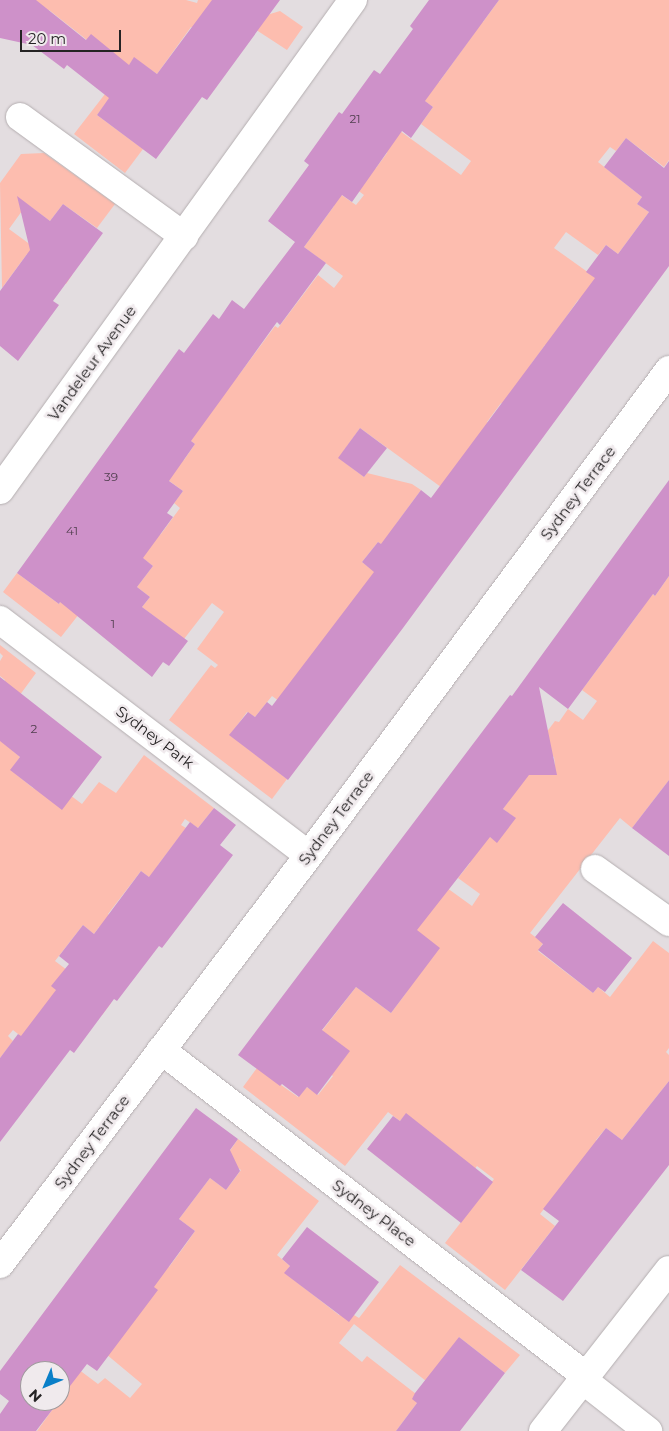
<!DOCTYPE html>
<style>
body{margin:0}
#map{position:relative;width:669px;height:1431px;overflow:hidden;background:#e3dde0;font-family:Montserrat,sans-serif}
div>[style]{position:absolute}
.green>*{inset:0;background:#fdbdaf}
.building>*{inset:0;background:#ce91c9}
.roads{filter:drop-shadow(0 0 1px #b4aeb0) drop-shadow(0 0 1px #b4aeb0)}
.minor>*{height:28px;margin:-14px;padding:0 14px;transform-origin:14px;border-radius:14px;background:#fff}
span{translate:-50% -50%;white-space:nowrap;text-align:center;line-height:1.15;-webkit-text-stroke:5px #f0eaed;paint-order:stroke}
.number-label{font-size:12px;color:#4f3e4d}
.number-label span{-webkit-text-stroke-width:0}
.street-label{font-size:15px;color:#252324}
.north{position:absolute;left:20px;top:1361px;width:50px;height:50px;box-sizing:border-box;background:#f0eaed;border:1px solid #9f9a9d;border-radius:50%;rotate:225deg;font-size:14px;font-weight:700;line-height:20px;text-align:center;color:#252324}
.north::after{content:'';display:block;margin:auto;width:18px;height:22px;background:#0a7fc8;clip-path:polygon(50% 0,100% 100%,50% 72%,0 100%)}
.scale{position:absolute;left:20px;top:30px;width:101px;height:22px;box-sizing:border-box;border:2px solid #252324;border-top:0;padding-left:6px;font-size:15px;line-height:18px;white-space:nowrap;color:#252324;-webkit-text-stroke:4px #f0eaed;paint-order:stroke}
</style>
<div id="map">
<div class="green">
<div style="clip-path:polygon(20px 0,186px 0,197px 3px,198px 0,251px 0,257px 18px,280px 11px,303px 27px,287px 50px,232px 14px,222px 38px,191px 27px,157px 74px,134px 58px,123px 74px,119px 86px,97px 115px,143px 149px,125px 173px,74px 134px,105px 94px,87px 40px,49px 10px,26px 40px)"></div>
<div style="clip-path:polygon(453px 0,483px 22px,499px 0,669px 0,669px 160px,664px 167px,626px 138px,616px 151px,610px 147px,598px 162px,642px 197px,637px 204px,649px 212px,618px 254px,606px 245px,598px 255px,566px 232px,554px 248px,610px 288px,578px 300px,564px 320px,551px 349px,545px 345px,538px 355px,531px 364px,536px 368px,508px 407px,501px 403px,487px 422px,493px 426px,445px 490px,360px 428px,339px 458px,364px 477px,367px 473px,412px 484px,421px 490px,396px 524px,392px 552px,378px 542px,362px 562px,376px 573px,290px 709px,272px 696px,255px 717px,247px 712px,230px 735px,287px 779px,272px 799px,169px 720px,211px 665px,215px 668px,218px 665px,197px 649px,224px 612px,212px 603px,184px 639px,142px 607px,150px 597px,137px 587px,153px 566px,144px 559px,108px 605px,94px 595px,61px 637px,3px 592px,17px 573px,59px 604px,72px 587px,161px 534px,180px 508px,174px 503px,183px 491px,153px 469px,184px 460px,195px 444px,179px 432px,215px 360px,238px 376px,275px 326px,278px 328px,318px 275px,334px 288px,343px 276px,304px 247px,334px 206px,332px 204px,340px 194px,356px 205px,364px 195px,348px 183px,376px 168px,387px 153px,364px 105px,461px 175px,471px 161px,421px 124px,433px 107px,422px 99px,435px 80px,439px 82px,475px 32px,445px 11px)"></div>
<div style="clip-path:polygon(44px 153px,115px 204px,97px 228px,63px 204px,50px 221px,27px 204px,9px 229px,72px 275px,66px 284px,27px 254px,2px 288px,0 183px,21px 154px)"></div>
<div style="clip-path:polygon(669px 576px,669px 780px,632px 828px,620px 818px,530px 933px,543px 943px,538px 951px,593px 993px,598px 987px,610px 997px,653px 941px,669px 953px,669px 1048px,666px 1052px,669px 1055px,669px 1081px,622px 1140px,606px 1128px,596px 1140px,612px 1153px,572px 1173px,540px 1214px,555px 1226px,505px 1290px,445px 1243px,494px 1179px,477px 1166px,470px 1175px,461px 1157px,406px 1114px,400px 1121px,388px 1112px,345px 1166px,243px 1087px,257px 1068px,298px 1097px,307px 1087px,318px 1095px,333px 1076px,304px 1054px,356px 987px,391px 1013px,406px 993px,416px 931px,436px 880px,472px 906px,480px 894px,458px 878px,470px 863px,457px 852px,476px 827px,497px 842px,515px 818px,503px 809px,516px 791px,516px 773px,549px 775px,555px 765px,554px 757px,537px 745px,555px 721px,559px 722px,568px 709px,583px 720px,597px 701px,582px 690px,639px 613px,649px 592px,655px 596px)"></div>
<div style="clip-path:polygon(0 645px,36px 673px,3px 718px,13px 751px,20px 757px,11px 770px,33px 788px,70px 795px,82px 804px,99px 782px,116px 793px,144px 755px,214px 808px,198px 828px,185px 819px,181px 825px,186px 828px,158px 865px,170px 893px,141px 871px,108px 914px,132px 933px,99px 927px,94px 934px,83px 925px,55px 961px,111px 1003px,102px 1015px,56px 990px,37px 1049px,13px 1030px,8px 1036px,13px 1041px,0 1058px,0 687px,5px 680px,0 676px,0 661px,3px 656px,0 653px)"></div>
<div style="clip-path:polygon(238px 1139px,319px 1201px,277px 1255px,290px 1266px,285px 1273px,339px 1315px,354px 1315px,359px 1318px,400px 1265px,520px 1355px,505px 1373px,459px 1337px,431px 1385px,354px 1324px,339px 1343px,362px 1362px,367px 1356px,416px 1394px,417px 1403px,396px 1431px,37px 1431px,63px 1395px,70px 1363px,98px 1384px,105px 1378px,130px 1398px,142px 1384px,106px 1354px,137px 1274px,152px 1255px,169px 1267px,186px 1244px,195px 1231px,179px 1219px,210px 1178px,226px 1190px,241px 1170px,225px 1158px)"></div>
</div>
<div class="building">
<div style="clip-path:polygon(0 0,36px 0,86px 40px,91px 34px,129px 65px,134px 57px,157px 74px,212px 0,280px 0,207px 100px,202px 97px,156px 159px,97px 115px,109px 98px,67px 65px,64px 69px,32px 45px,0 38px)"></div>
<div style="clip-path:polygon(429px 0,499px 0,425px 101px,433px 107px,411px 138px,402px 131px,352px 202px,342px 195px,304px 247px,326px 263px,280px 325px,277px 322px,223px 397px,191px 441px,195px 444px,169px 481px,183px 491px,167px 513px,173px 517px,143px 558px,153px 566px,137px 587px,150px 597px,142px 607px,188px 641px,169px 666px,163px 662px,152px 677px,60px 602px,59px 604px,17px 573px,179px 349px,184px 353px,213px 314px,219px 319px,232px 300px,244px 309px,295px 242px,268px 221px,309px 165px,304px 161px,339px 112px,342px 114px,374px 70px,380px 74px,413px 29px,410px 26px)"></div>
<div style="clip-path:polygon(626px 138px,664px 168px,669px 161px,669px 266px,403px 628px,288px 780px,229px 735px,248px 712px,255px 717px,267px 702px,272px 706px,374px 572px,362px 562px,378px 542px,381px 544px,421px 490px,431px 498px,595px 278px,586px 272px,606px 245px,618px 254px,649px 212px,637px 204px,642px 197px,604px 167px)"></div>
<div style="clip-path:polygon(17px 196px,50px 221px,63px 204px,103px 233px,53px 301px,59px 305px,18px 361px,0 346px,0 291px,30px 250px)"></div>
<div style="clip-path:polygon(360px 428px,387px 448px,364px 477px,338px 458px)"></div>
<div style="clip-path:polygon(669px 480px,669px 576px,655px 596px,653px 594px,568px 709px,539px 687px,557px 775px,529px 775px,503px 809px,516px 818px,497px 843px,490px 837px,417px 930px,440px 948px,391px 1013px,356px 987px,322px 1030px,350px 1051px,317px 1095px,307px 1087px,299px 1097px,282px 1084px,280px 1086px,238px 1055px,510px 695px,512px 696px)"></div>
<div style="clip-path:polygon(0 677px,102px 757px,62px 810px,10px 770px,20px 757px,0 741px)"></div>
<div style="clip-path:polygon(669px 780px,669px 856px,632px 828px)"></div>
<div style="clip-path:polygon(214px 808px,236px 825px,220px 845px,233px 855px,162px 948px,159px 946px,117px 1001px,114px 999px,74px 1053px,70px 1050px,0 1142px,0 1058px,18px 1034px,21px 1036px,56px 990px,51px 986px,69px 964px,59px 956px,83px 925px,94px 934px,141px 871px,149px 877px,190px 822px,198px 828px)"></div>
<div style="clip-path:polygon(563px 903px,632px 958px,605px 992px,598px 987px,593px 993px,538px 950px,543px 944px,535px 937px)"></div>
<div style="clip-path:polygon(669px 1081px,669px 1165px,563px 1301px,521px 1270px,559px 1221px,543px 1209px,606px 1128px,622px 1140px)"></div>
<div style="clip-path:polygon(196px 1108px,238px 1139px,230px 1150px,240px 1171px,226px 1190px,210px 1178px,179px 1219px,195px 1231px,154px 1287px,158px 1290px,97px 1371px,87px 1364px,60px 1399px,60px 1371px,30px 1371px,30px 1401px,59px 1401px,36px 1431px,0 1431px,0 1414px,9px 1401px,0 1394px,0 1371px)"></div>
<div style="clip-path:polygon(406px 1113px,493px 1182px,461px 1223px,367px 1149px,393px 1116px,400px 1121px)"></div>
<div style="clip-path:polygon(307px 1227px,379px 1282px,349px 1322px,284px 1273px,290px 1266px,282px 1259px)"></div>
<div style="clip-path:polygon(459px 1337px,505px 1373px,460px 1431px,396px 1431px,417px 1403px,412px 1399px,415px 1393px)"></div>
</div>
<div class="roads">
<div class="minor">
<div style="left:20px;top:117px;width:203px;rotate:36deg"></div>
<div style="left:0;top:490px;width:604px;rotate:-54.23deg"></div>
<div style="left:0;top:620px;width:388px;rotate:37.3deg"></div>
<div style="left:595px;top:869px;width:91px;rotate:35.6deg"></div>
<div style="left:161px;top:1050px;width:536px;rotate:37.49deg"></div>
<div style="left:0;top:1264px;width:513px;rotate:-52.93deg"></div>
<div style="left:309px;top:855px;width:604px;rotate:-53.41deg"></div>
<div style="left:583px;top:1380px;width:83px;rotate:38.1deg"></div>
<div style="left:543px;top:1431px;width:204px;rotate:-52deg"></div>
</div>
</div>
<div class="number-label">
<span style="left:355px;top:119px">21</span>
<span style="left:111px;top:477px">39</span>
<span style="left:72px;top:531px">41</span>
<span style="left:113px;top:624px">1</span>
<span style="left:34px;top:729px">2</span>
</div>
<div class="street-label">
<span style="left:92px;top:363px;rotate:-54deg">Vandeleur Avenue</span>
<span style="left:578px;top:493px;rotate:-53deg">Sydney Terrace</span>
<span style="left:155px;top:737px;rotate:37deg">Sydney Park</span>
<span style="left:336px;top:818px;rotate:-53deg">Sydney Terrace</span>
<span style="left:92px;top:1142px;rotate:-53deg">Sydney Terrace</span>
<span style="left:374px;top:1213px;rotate:37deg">Sydney Place</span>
</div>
<div class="north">N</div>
<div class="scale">20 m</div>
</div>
